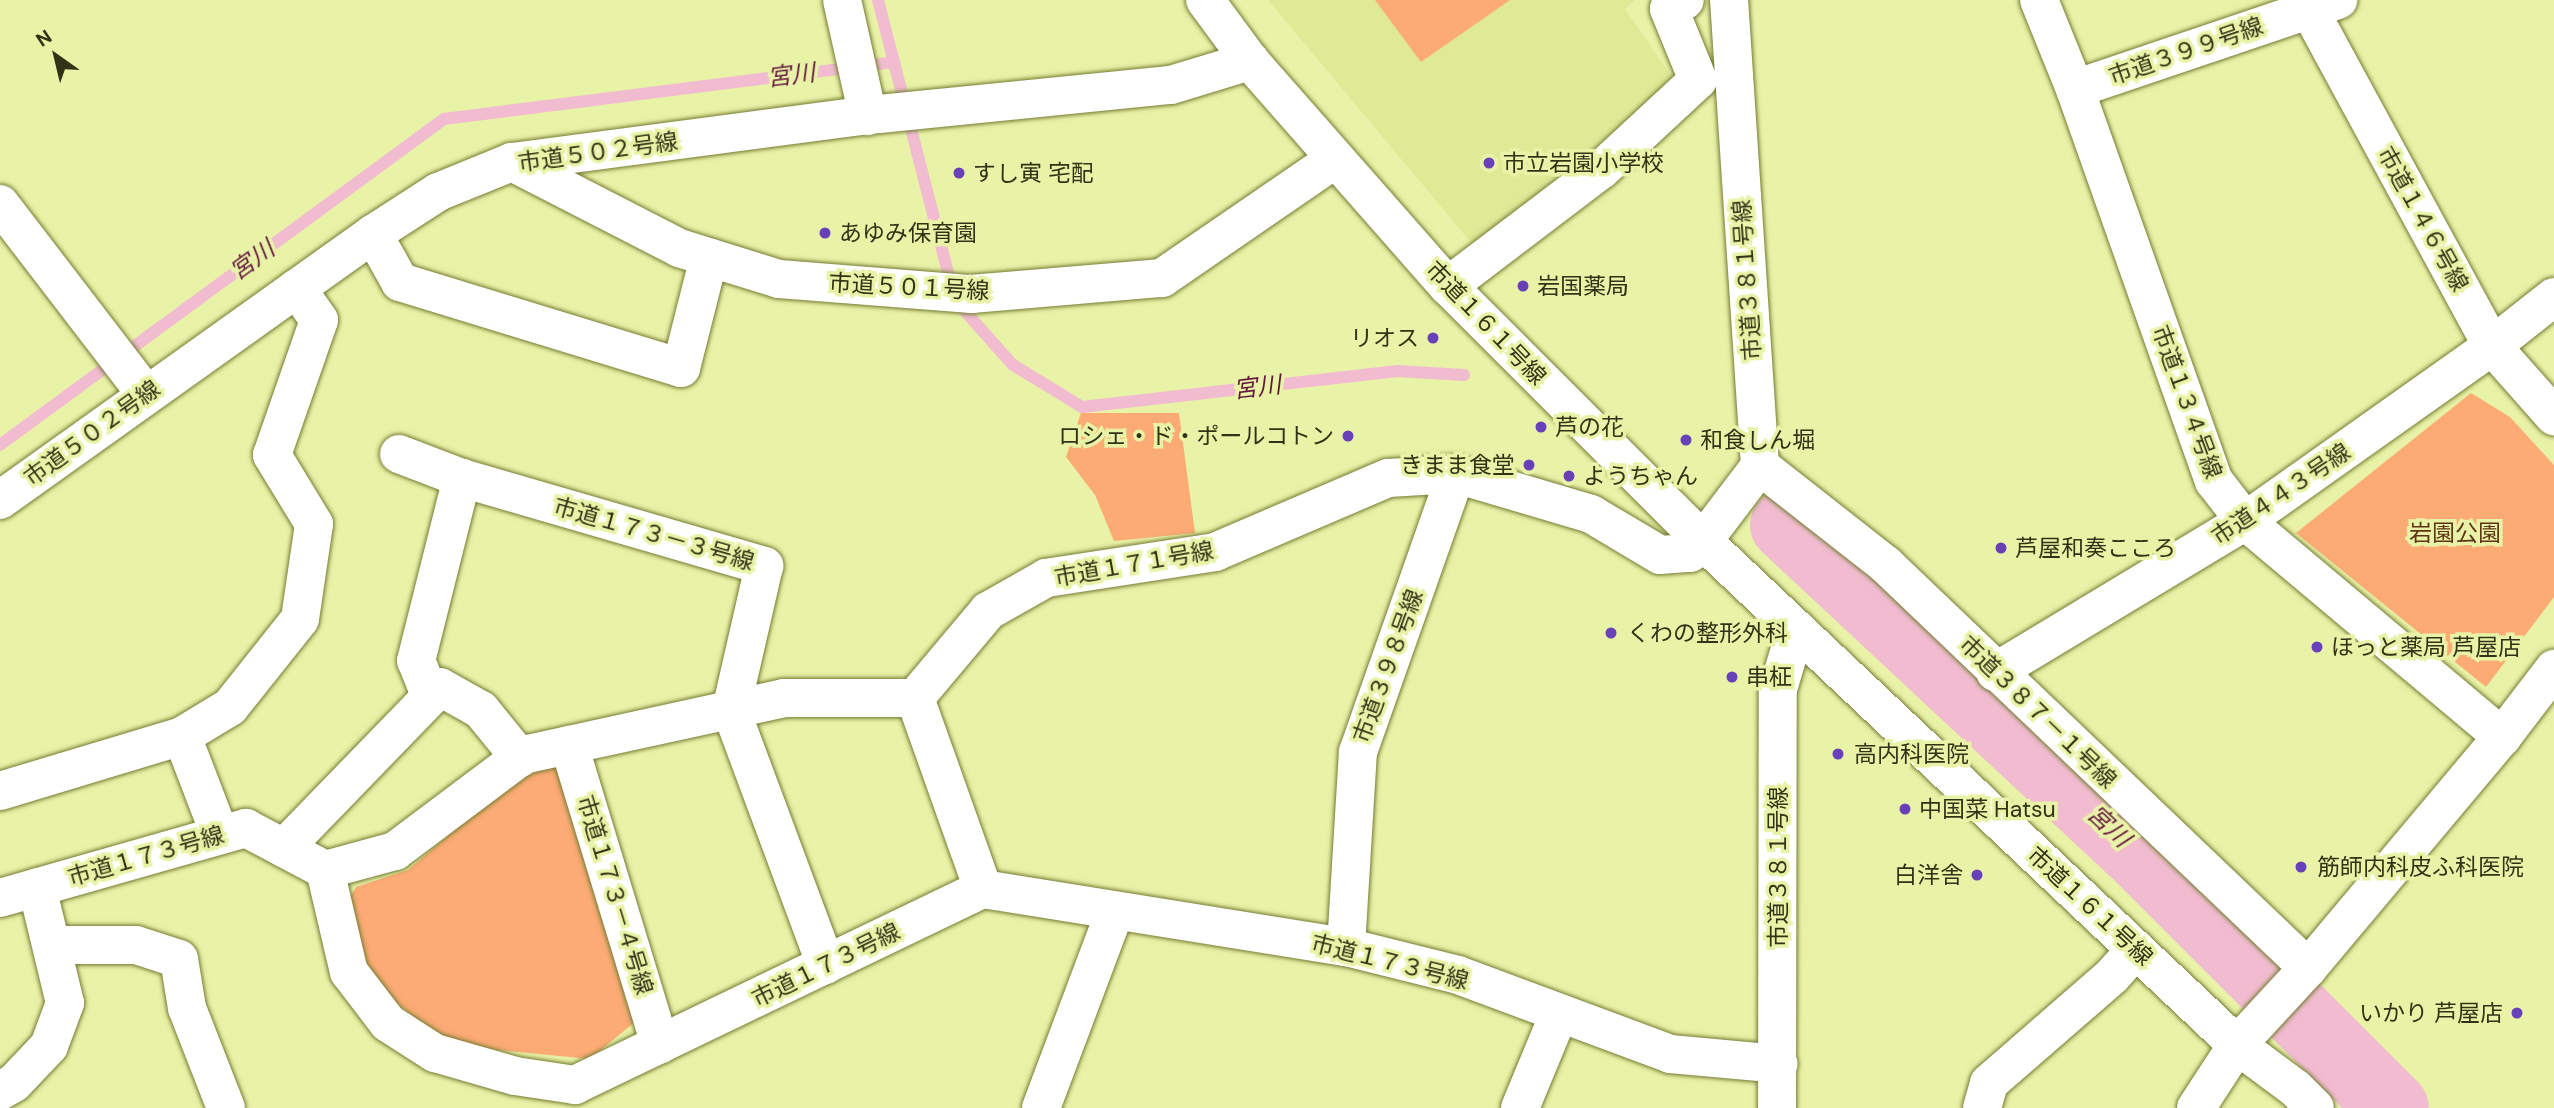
<!DOCTYPE html>
<meta charset="utf-8">
<style>
body{margin:0}
#map{position:relative;width:2554px;height:1108px;overflow:hidden;background:#e9f3a7;font-family:"DM Sans","Noto Sans JP",sans-serif}
div>[style]{position:absolute}
.built>*{inset:0;background:#dfe996}
.green>*{inset:0;background:#fcab74}
.stream>*{height:12px;margin:-6px;padding:0 6px;transform-origin:6px;border-radius:6px;background:#f1bcd0}
.river>*{height:72px;margin:-36px;padding:0 36px;transform-origin:36px;border-radius:36px;background:#f1bcd0}
.roads{filter:drop-shadow(0 0 2px #757c33) drop-shadow(0 0 2px #757c33)}
.minor>*{height:38px;margin:-19px;padding:0 19px;transform-origin:19px;border-radius:19px;background:#fff}
.dots>*{width:19px;height:19px;translate:-50% -50%;box-sizing:border-box;border:4px solid #e9f3a7;border-radius:50%}
span{translate:-50% -50%;white-space:nowrap;text-align:center;line-height:1.15;-webkit-text-stroke:7px #e9f3a7;paint-order:stroke}
.street-label{font-size:23px;color:#303315}
.poi-label{font-size:23px;color:#303315}
.left{translate:0 -50%;text-align:left}
.right{translate:-100% -50%;text-align:right}
.park-label{font-size:23px;color:#5f3414}
.water-label{font-size:24px;color:#64173e;font-style:italic}
.north{position:absolute;left:21px;top:21px;width:70px;height:70px;-webkit-text-stroke:5px #e9f3a7;paint-order:stroke;rotate:326deg;font-size:19px;font-weight:700;line-height:28px;text-align:center;color:#303315}
.north::after{content:'';display:block;margin:auto;width:24px;height:32px;background:#303315;clip-path:polygon(50% 0,100% 100%,50% 72%,0 100%)}
</style>
<div id="map">
<div class="built">
<div style="clip-path:polygon(1268px 0,1635px 0,1625px 9px,1675px 81px,1474px 246px)"></div>
</div>
<div class="green">
<div style="clip-path:polygon(1375px 0,1510px 0,1421px 62px)"></div>
<div style="clip-path:polygon(2471px 393px,2510px 417px,2554px 465px,2554px 597px,2486px 687px,2296px 533px)"></div>
<div style="clip-path:polygon(1081px 413px,1179px 413px,1195px 533px,1114px 541px,1095px 495px,1066px 457px)"></div>
<div style="clip-path:polygon(558px 765px,636px 1021px,590px 1059px,497px 1050px,443px 1039px,395px 1002px,361px 963px,346px 904px,356px 887px,408px 870px,513px 780px)"></div>
</div>
<div class="stream">
<div style="left:878px;top:0;width:310px;rotate:75.6deg"></div>
<div style="left:955px;top:300px;width:87px;rotate:48.3deg"></div>
<div style="left:1013px;top:365px;width:81px;rotate:31.3deg"></div>
<div style="left:1082px;top:407px;width:318px;rotate:-6.5deg"></div>
<div style="left:1398px;top:371px;width:66px;rotate:3.5deg"></div>
<div style="left:0;top:445px;width:551px;rotate:-36.29deg"></div>
<div style="left:444px;top:119px;width:454px;rotate:-7.2deg"></div>
</div>
<div class="river">
<div style="left:1786px;top:525px;width:475px;rotate:43deg"></div>
<div style="left:2134px;top:849px;width:366px;rotate:45deg"></div>
</div>
<div class="roads">
<div class="minor">
<div style="left:842px;top:0;width:119px;rotate:77.4deg"></div>
<div style="left:1205px;top:0;width:76px;rotate:53.6deg"></div>
<div style="left:1250px;top:61px;width:300px;rotate:48.7deg"></div>
<div style="left:1448px;top:286px;width:361px;rotate:45deg"></div>
<div style="left:1703px;top:541px;width:734px;rotate:43.34deg"></div>
<div style="left:2237px;top:1045px;width:72px;rotate:36.6deg"></div>
<div style="left:2295px;top:1088px;width:28px;rotate:45deg"></div>
<div style="left:2039px;top:0;width:96px;rotate:68deg"></div>
<div style="left:2075px;top:89px;width:416px;rotate:70.5deg"></div>
<div style="left:2214px;top:481px;width:51px;rotate:52.2deg"></div>
<div style="left:2245px;top:521px;width:336px;rotate:40deg"></div>
<div style="left:2309px;top:9px;width:383px;rotate:61.5deg"></div>
<div style="left:2492px;top:346px;width:94px;rotate:48.5deg"></div>
<div style="left:2075px;top:89px;width:278px;rotate:-18.7deg"></div>
<div style="left:512px;top:162px;width:188px;rotate:27.2deg"></div>
<div style="left:679px;top:248px;width:105px;rotate:17.2deg"></div>
<div style="left:779px;top:279px;width:193px;rotate:4.5deg"></div>
<div style="left:971px;top:294px;width:192px;rotate:-4.8deg"></div>
<div style="left:1162px;top:278px;width:210px;rotate:-34.5deg"></div>
<div style="left:0;top:204px;width:240px;rotate:52.5deg"></div>
<div style="left:373px;top:234px;width:55px;rotate:60.6deg"></div>
<div style="left:400px;top:282px;width:294px;rotate:17deg"></div>
<div style="left:681px;top:368px;width:114px;rotate:-75.8deg"></div>
<div style="left:1448px;top:286px;width:192px;rotate:-37.2deg"></div>
<div style="left:1601px;top:170px;width:132px;rotate:-42.9deg"></div>
<div style="left:1698px;top:80px;width:77px;rotate:-112.2deg"></div>
<div style="left:1669px;top:9px;width:18px;rotate:-29deg"></div>
<div style="left:399px;top:454px;width:67px;rotate:20.9deg"></div>
<div style="left:462px;top:478px;width:315px;rotate:16.2deg"></div>
<div style="left:764px;top:566px;width:148px;rotate:102.9deg"></div>
<div style="left:731px;top:710px;width:272px;rotate:69.6deg"></div>
<div style="left:1760px;top:466px;width:159px;rotate:38.1deg"></div>
<div style="left:1885px;top:564px;width:585px;rotate:43.68deg"></div>
<div style="left:0;top:500px;width:458px;rotate:-35.5deg"></div>
<div style="left:373px;top:234px;width:77px;rotate:-32.9deg"></div>
<div style="left:438px;top:192px;width:80px;rotate:-22.1deg"></div>
<div style="left:512px;top:162px;width:370px;rotate:-7.5deg"></div>
<div style="left:879px;top:114px;width:293px;rotate:-5.7deg"></div>
<div style="left:1171px;top:85px;width:83px;rotate:-16.9deg"></div>
<div style="left:1995px;top:672px;width:292px;rotate:-31.1deg"></div>
<div style="left:2245px;top:521px;width:303px;rotate:-35.3deg"></div>
<div style="left:2492px;top:346px;width:79px;rotate:-38.3deg"></div>
<div style="left:430px;top:695px;width:37px;rotate:-112deg"></div>
<div style="left:416px;top:661px;width:189px;rotate:-75.9deg"></div>
<div style="left:915px;top:698px;width:203px;rotate:70.4deg"></div>
<div style="left:182px;top:736px;width:106px;rotate:69deg"></div>
<div style="left:569px;top:745px;width:313px;rotate:73.1deg"></div>
<div style="left:0;top:791px;width:190px;rotate:-16.8deg"></div>
<div style="left:182px;top:736px;width:56px;rotate:-31.1deg"></div>
<div style="left:230px;top:707px;width:112px;rotate:-51.5deg"></div>
<div style="left:300px;top:619px;width:96px;rotate:-81.6deg"></div>
<div style="left:314px;top:524px;width:81px;rotate:-121.3deg"></div>
<div style="left:272px;top:455px;width:143px;rotate:-70.8deg"></div>
<div style="left:319px;top:320px;width:39px;rotate:-125deg"></div>
<div style="left:284px;top:848px;width:224px;rotate:-45.9deg"></div>
<div style="left:440px;top:687px;width:47px;rotate:29.3deg"></div>
<div style="left:481px;top:710px;width:62px;rotate:50.9deg"></div>
<div style="left:325px;top:870px;width:73px;rotate:-15.2deg"></div>
<div style="left:395px;top:851px;width:160px;rotate:-36.9deg"></div>
<div style="left:523px;top:755px;width:267px;rotate:-12.3deg"></div>
<div style="left:784px;top:698px;width:131px"></div>
<div style="left:915px;top:698px;width:114px;rotate:-50deg"></div>
<div style="left:988px;top:611px;width:67px;rotate:-29.6deg"></div>
<div style="left:1046px;top:578px;width:171px;rotate:-8.7deg"></div>
<div style="left:1215px;top:552px;width:188px;rotate:-23.2deg"></div>
<div style="left:1388px;top:478px;width:68px;rotate:-3.4deg"></div>
<div style="left:1456px;top:474px;width:141px;rotate:16.5deg"></div>
<div style="left:1591px;top:514px;width:80px;rotate:30.7deg"></div>
<div style="left:1660px;top:555px;width:30px;rotate:-4deg"></div>
<div style="left:1690px;top:553px;width:18px;rotate:-43deg"></div>
<div style="left:1703px;top:541px;width:94px;rotate:-52.8deg"></div>
<div style="left:1760px;top:466px;width:467px;rotate:-93.8deg"></div>
<div style="left:0;top:898px;width:256px;rotate:-15.9deg"></div>
<div style="left:246px;top:828px;width:89px;rotate:28deg"></div>
<div style="left:325px;top:870px;width:105px;rotate:76.8deg"></div>
<div style="left:349px;top:972px;width:64px;rotate:52.6deg"></div>
<div style="left:388px;top:1023px;width:56px;rotate:32.6deg"></div>
<div style="left:435px;top:1053px;width:83px;rotate:16deg"></div>
<div style="left:515px;top:1076px;width:61px;rotate:8.5deg"></div>
<div style="left:575px;top:1085px;width:453px;rotate:-25.7deg"></div>
<div style="left:983px;top:889px;width:368px;rotate:9.1deg"></div>
<div style="left:1346px;top:947px;width:115px;rotate:14deg"></div>
<div style="left:1458px;top:975px;width:226px;rotate:20.4deg"></div>
<div style="left:1670px;top:1054px;width:109px;rotate:5.2deg"></div>
<div style="left:52px;top:945px;width:84px"></div>
<div style="left:136px;top:945px;width:45px;rotate:18deg"></div>
<div style="left:179px;top:959px;width:50px;rotate:80.7deg"></div>
<div style="left:187px;top:1008px;width:107px;rotate:68.7deg"></div>
<div style="left:1346px;top:947px;width:195px;rotate:-86.5deg"></div>
<div style="left:1358px;top:752px;width:295px;rotate:-70.6deg"></div>
<div style="left:0;top:1091px;width:16px;rotate:-30deg"></div>
<div style="left:14px;top:1083px;width:51px;rotate:-46.6deg"></div>
<div style="left:49px;top:1046px;width:46px;rotate:-69.6deg"></div>
<div style="left:65px;top:1003px;width:119px;rotate:-103.6deg"></div>
<div style="left:1041px;top:1108px;width:210px;rotate:-69.4deg"></div>
<div style="left:1520px;top:1108px;width:102px;rotate:-67.5deg"></div>
<div style="left:1777px;top:1108px;width:419px;rotate:-89.9deg"></div>
<div style="left:1778px;top:689px;width:63px;rotate:-73.3deg"></div>
<div style="left:1982px;top:1108px;width:26px;rotate:-74deg"></div>
<div style="left:1989px;top:1083px;width:163px;rotate:-41deg"></div>
<div style="left:2112px;top:976px;width:36px;rotate:-48deg"></div>
<div style="left:2196px;top:1108px;width:75px;rotate:-56.9deg"></div>
<div style="left:2237px;top:1045px;width:105px;rotate:-47.3deg"></div>
<div style="left:2308px;top:968px;width:302px;rotate:-50deg"></div>
<div style="left:2502px;top:737px;width:86px;rotate:-52.6deg"></div>
</div>
</div>
<div class="dots">
<div style="left:1489px;top:163px;background:#6840b8"></div>
<div style="left:959px;top:173px;background:#6840b8"></div>
<div style="left:825px;top:233px;background:#6840b8"></div>
<div style="left:1523px;top:286px;background:#6840b8"></div>
<div style="left:1433px;top:338px;background:#6840b8"></div>
<div style="left:1541px;top:427px;background:#6840b8"></div>
<div style="left:1348px;top:436px;background:#6840b8"></div>
<div style="left:1686px;top:440px;background:#6840b8"></div>
<div style="left:1529px;top:465px;background:#6840b8"></div>
<div style="left:1569px;top:476px;background:#6840b8"></div>
<div style="left:2001px;top:548px;background:#6840b8"></div>
<div style="left:1611px;top:633px;background:#6840b8"></div>
<div style="left:2317px;top:647px;background:#6840b8"></div>
<div style="left:1732px;top:677px;background:#6840b8"></div>
<div style="left:1838px;top:754px;background:#6840b8"></div>
<div style="left:1905px;top:809px;background:#6840b8"></div>
<div style="left:2301px;top:867px;background:#6840b8"></div>
<div style="left:1977px;top:875px;background:#6840b8"></div>
<div style="left:2517px;top:1013px;background:#6840b8"></div>
</div>
<div class="street-label">
<span style="left:2186px;top:51px;rotate:-19deg">市道３９９号線</span>
<span style="left:598px;top:152px;rotate:-8deg">市道５０２号線</span>
<span style="left:2423px;top:219px;rotate:61deg">市道１４６号線</span>
<span style="left:1747px;top:280px;rotate:-94deg">市道３８１号線</span>
<span style="left:909px;top:287px;rotate:3deg">市道５０１号線</span>
<span style="left:1486px;top:323px;rotate:46deg">市道１６１号線</span>
<span style="left:2187px;top:402px;rotate:70deg">市道１３４号線</span>
<span style="left:92px;top:433px;rotate:-36deg">市道５０２号線</span>
<span style="left:2281px;top:494px;rotate:-34deg">市道４４３号線</span>
<span style="left:654px;top:534px;rotate:16deg">市道１７３－３号線</span>
<span style="left:1134px;top:564px;rotate:-10deg">市道１７１号線</span>
<span style="left:1388px;top:666px;rotate:-70deg">市道３９８号線</span>
<span style="left:2038px;top:712px;rotate:44deg">市道３８７－１号線</span>
<span style="left:146px;top:856px;rotate:-16deg">市道１７３号線</span>
<span style="left:1778px;top:867px;rotate:-90deg">市道３８１号線</span>
<span style="left:615px;top:895px;rotate:73deg">市道１７３－４号線</span>
<span style="left:2090px;top:906px;rotate:43deg">市道１６１号線</span>
<span style="left:1390px;top:962px;rotate:14deg">市道１７３号線</span>
<span style="left:826px;top:965px;rotate:-26deg">市道１７３号線</span>
</div>
<div class="poi-label">
<span class="left" style="left:1503px;top:163px">市立岩園小学校</span>
<span class="left" style="left:973px;top:173px">すし寅 宅配</span>
<span class="left" style="left:839px;top:233px">あゆみ保育園</span>
<span class="left" style="left:1537px;top:286px">岩国薬局</span>
<span class="right" style="left:1419px;top:338px">リオス</span>
<span class="left" style="left:1555px;top:427px">芦の花</span>
<span class="right" style="left:1334px;top:436px">ロシェ・ド・ポールコトン</span>
<span class="left" style="left:1700px;top:440px">和食しん堀</span>
<span class="right" style="left:1515px;top:465px">きまま食堂</span>
<span class="left" style="left:1583px;top:476px">ようちゃん</span>
<span class="left" style="left:2015px;top:548px">芦屋和奏こころ</span>
<span class="left" style="left:1627px;top:633px">くわの整形外科</span>
<span class="left" style="left:2331px;top:647px">ほっと薬局 芦屋店</span>
<span class="left" style="left:1746px;top:677px">串柾</span>
<span class="left" style="left:1854px;top:754px">高内科医院</span>
<span class="left" style="left:1919px;top:809px">中国菜 Hatsu</span>
<span class="left" style="left:2317px;top:867px">筋師内科皮ふ科医院</span>
<span class="right" style="left:1963px;top:875px">白洋舎</span>
<span class="right" style="left:2503px;top:1013px">いかり 芦屋店</span>
</div>
<div class="park-label">
<span style="left:2455px;top:533px">岩園公園</span>
</div>
<div class="water-label">
<span style="left:791px;top:75px;rotate:-7deg">宮川</span>
<span style="left:252px;top:260px;rotate:-36deg">宮川</span>
<span style="left:1257px;top:387px;rotate:-7deg">宮川</span>
<span style="left:2109px;top:826px;rotate:43deg">宮川</span>
</div>
<div class="north">N</div>
</div>
